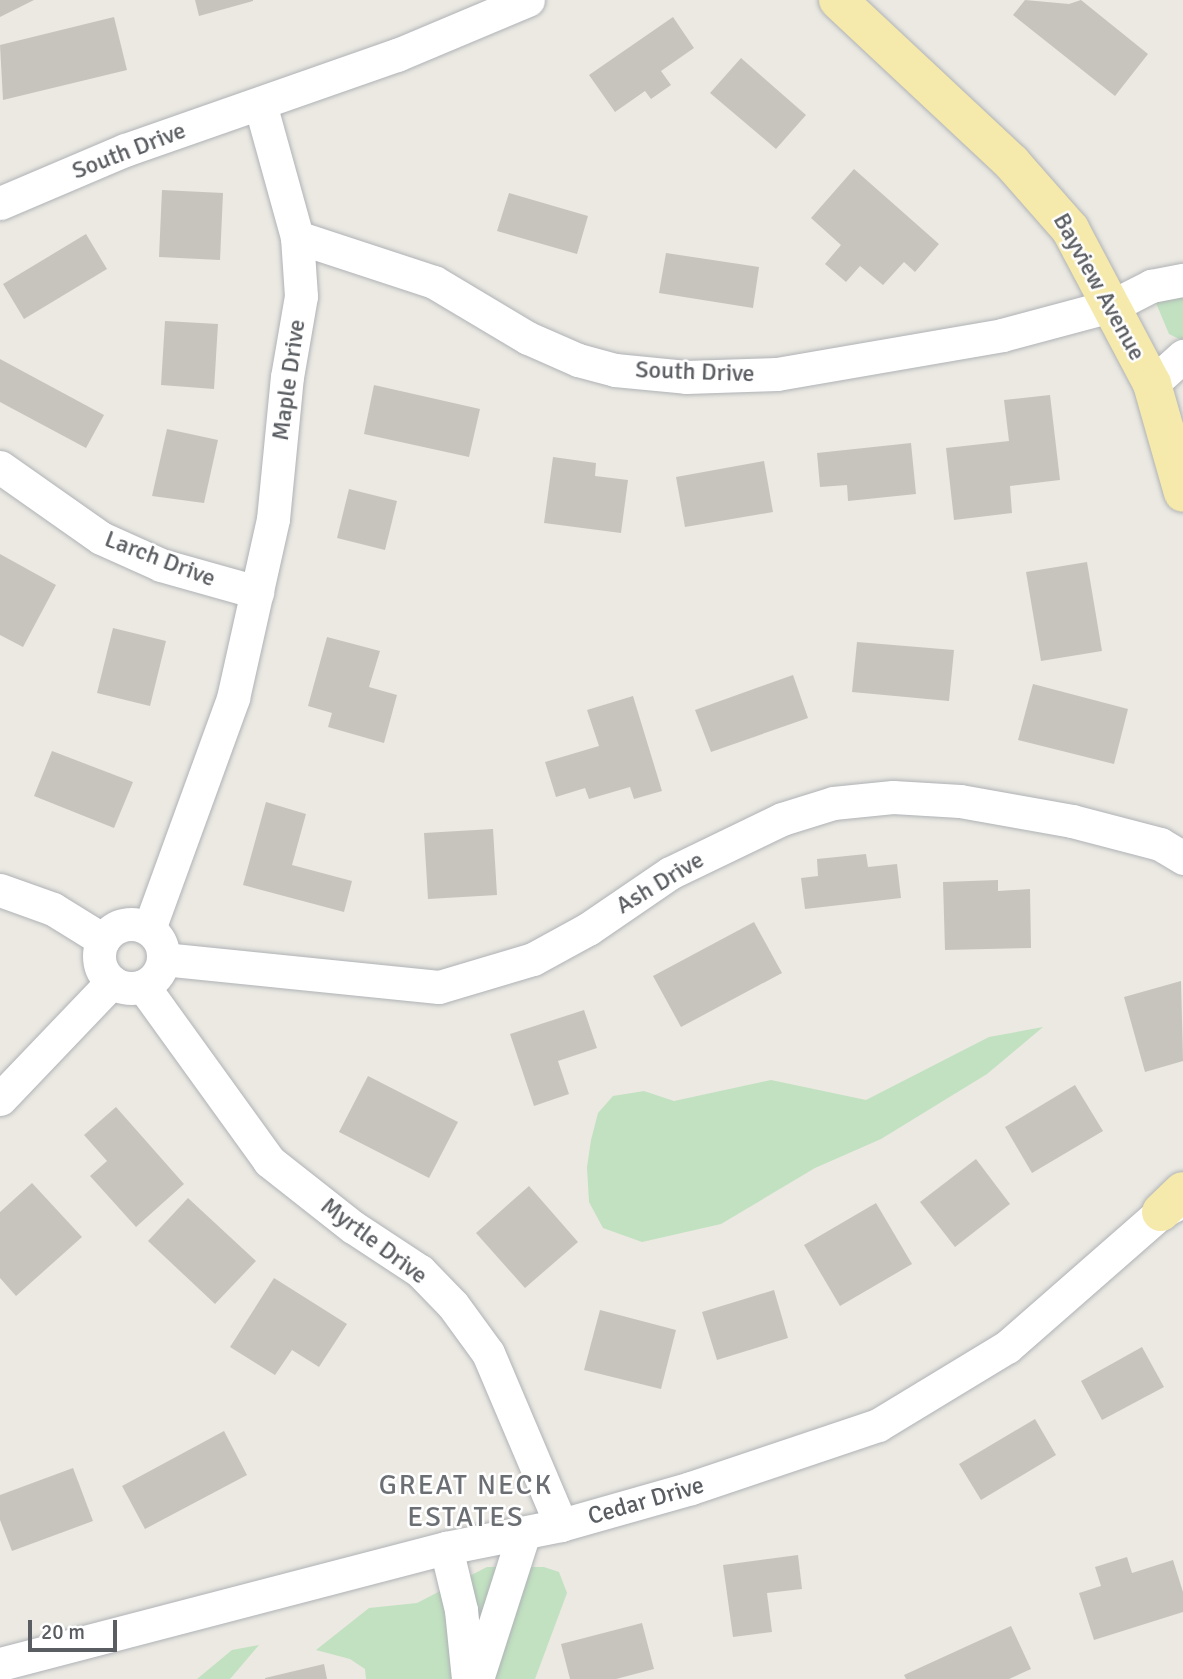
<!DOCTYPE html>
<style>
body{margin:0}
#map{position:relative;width:1183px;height:1679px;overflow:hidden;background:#ebe9e2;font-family:Signika,sans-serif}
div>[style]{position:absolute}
.green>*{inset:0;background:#c1e1c0}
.building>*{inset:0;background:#c7c4be}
.roads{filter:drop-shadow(0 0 2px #afb2b6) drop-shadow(0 0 2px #afb2b6)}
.minor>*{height:33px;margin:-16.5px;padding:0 16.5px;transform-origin:16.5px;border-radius:16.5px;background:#fff}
.minor>.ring{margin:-16.5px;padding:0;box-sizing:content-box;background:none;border:33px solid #fff;border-radius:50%}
.major>*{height:38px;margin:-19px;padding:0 19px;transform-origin:19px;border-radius:19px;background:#f6e9ac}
span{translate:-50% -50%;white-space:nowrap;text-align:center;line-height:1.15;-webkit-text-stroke:5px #fff;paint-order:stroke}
.street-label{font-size:24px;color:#5a5d61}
.quarter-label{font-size:28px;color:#6b6f73;letter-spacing:2px}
.scale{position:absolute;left:28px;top:1620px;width:89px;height:32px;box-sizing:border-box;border:4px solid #5a5d61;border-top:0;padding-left:9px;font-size:21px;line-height:24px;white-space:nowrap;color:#5a5d61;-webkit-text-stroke:5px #fff;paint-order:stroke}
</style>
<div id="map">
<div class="green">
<div style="clip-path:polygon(1183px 289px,1183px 341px,1169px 334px,1156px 303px,1158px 294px)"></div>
<div style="clip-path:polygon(1043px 1027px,987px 1074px,881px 1139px,815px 1168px,721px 1224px,642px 1242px,603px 1228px,589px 1202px,587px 1167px,591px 1140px,598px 1113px,613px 1096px,644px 1091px,674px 1101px,771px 1080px,866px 1100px,989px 1037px)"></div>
<div style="clip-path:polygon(487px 1567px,544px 1567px,559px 1572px,567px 1593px,535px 1679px,366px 1679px,365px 1669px,350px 1659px,316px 1650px,369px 1608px,417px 1603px)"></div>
<div style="clip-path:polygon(259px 1645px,230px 1679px,197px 1679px,232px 1650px)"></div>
</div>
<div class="building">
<div style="clip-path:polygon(0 0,34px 0,0 17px)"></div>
<div style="clip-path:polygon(195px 0,253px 0,253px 1px,199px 16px)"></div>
<div style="clip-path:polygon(1025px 0,1069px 4px,1081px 0,1148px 54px,1115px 96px,1013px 15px)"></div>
<div style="clip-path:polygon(114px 17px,127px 70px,3px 100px,0 45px)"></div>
<div style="clip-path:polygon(673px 17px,694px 48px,661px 71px,671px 85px,651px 99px,645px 91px,615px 112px,589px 75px)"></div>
<div style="clip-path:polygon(741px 58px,806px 115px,776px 149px,710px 93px)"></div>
<div style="clip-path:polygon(854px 169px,939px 244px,915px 272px,904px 262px,883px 285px,860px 266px,846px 282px,825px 264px,841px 245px,811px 218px)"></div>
<div style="clip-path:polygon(162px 190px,223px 193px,220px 260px,159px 257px)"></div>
<div style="clip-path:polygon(509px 193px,588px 216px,577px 254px,497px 231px)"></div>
<div style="clip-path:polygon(86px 234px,107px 269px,24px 319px,3px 284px)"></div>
<div style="clip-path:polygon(666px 253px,759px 267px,753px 308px,659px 293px)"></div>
<div style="clip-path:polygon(165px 321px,218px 324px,214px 389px,161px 385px)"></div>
<div style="clip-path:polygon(0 359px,104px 415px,86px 448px,0 402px)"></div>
<div style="clip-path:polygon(374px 385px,480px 409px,469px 457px,364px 434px)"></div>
<div style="clip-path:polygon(1050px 395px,1060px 480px,1010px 486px,1012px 513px,954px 520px,946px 448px,1009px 441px,1004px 400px)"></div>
<div style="clip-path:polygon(167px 429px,218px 440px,204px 503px,152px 496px)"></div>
<div style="clip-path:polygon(911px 443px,916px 494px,848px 501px,847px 485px,820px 487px,817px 453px)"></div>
<div style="clip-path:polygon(553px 457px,596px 463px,595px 476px,628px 480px,621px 533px,544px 523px)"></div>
<div style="clip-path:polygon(764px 461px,773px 512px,685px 527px,676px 477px)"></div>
<div style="clip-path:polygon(349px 489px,397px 501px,385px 550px,337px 538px)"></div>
<div style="clip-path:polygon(0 554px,56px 585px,23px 647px,0 635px)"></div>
<div style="clip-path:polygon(1087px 562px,1102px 651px,1041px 661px,1026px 572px)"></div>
<div style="clip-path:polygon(113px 628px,166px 641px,150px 706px,97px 693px)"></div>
<div style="clip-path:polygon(327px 637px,380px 651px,369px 687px,397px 695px,384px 743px,328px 727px,332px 713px,308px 706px)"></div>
<div style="clip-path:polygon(857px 642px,954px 650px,949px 701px,852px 692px)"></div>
<div style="clip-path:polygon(793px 675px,808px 718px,711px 752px,695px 710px)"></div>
<div style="clip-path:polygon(1033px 684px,1128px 709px,1114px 764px,1018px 740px)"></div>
<div style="clip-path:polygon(633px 696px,662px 791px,634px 799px,630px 787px,589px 799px,585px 788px,556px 797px,545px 762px,599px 746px,587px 710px)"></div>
<div style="clip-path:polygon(52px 751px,133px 782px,114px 828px,34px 796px)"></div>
<div style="clip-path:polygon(266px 802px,306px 814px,292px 865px,352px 881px,344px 912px,243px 885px)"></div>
<div style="clip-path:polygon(493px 829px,497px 895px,428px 899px,424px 833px)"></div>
<div style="clip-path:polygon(866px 854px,868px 867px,897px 864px,901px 898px,805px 909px,801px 878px,818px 876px,817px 859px)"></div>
<div style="clip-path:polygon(998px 880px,998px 891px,1030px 889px,1031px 948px,945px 950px,943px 882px)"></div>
<div style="clip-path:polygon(754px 922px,782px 973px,681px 1027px,653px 976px)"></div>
<div style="clip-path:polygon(1181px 981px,1183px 1061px,1145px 1072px,1124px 997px)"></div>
<div style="clip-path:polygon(584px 1010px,597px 1048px,558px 1061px,569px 1094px,534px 1106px,510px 1034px)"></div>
<div style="clip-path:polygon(368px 1076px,458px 1122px,429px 1178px,339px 1132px)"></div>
<div style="clip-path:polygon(1075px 1085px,1103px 1131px,1032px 1173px,1005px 1127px)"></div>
<div style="clip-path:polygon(116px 1107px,184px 1184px,136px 1227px,90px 1176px,107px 1161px,84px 1135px)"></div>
<div style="clip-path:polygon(976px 1159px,1010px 1204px,955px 1247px,920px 1202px)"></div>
<div style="clip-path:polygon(32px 1183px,82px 1237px,16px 1296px,0 1278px,0 1212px)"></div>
<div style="clip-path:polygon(529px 1186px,578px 1242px,525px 1288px,476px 1233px)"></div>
<div style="clip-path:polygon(188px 1198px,256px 1261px,215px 1304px,148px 1241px)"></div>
<div style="clip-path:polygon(876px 1203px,912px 1264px,840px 1306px,804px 1245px)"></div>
<div style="clip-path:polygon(274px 1278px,347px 1324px,319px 1367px,292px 1350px,275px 1375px,230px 1347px)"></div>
<div style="clip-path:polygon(774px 1290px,788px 1338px,717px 1360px,702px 1312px)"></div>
<div style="clip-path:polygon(600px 1310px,676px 1330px,661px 1389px,584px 1370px)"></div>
<div style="clip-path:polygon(1142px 1347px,1164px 1387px,1102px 1420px,1081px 1381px)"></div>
<div style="clip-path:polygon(1035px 1419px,1056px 1455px,981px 1500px,959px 1464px)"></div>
<div style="clip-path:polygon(224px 1431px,247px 1475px,145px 1529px,122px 1486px)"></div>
<div style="clip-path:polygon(73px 1468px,93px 1521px,12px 1551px,0 1520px,0 1495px)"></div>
<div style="clip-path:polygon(798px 1555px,802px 1589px,767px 1593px,772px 1632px,733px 1637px,723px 1565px)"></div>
<div style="clip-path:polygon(1127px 1557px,1132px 1573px,1173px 1560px,1183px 1592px,1183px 1612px,1094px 1640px,1079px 1593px,1101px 1586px,1095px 1567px)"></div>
<div style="clip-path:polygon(642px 1623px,654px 1669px,616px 1679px,570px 1679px,561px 1644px)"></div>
<div style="clip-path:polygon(1011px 1626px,1031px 1669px,1009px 1679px,906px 1679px,904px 1675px)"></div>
<div style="clip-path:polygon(324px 1664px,327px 1679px,265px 1679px,265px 1678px)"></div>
</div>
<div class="roads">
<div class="minor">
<div style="left:0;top:203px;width:136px;rotate:-23deg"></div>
<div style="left:125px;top:150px;width:288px;rotate:-19.3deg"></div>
<div style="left:397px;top:55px;width:142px;rotate:-22.8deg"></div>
<div style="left:297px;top:237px;width:144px;rotate:18.2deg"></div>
<div style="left:434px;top:282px;width:109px;rotate:30.8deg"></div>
<div style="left:528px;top:338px;width:55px;rotate:23.7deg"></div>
<div style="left:578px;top:360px;width:38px;rotate:15deg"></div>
<div style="left:615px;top:370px;width:71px;rotate:5.6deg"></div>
<div style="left:686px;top:377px;width:91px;rotate:-1.9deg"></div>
<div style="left:777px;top:374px;width:228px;rotate:-9.8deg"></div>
<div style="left:1002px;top:335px;width:116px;rotate:-15deg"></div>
<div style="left:1114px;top:305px;width:42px;rotate:-27.2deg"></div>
<div style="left:1151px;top:286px;width:33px;rotate:-11deg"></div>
<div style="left:1152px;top:384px;width:42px;rotate:-42.1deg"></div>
<div style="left:0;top:467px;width:123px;rotate:35.1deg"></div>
<div style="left:101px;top:538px;width:66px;rotate:24.2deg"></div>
<div style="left:161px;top:565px;width:100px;rotate:15.7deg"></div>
<div style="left:0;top:890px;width:56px;rotate:19.7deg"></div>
<div style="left:53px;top:909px;width:59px;rotate:31.8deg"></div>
<div class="ring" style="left:99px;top:924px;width:31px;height:31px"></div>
<div style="left:149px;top:929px;width:246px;rotate:-70deg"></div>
<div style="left:233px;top:698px;width:183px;rotate:-77.4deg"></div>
<div style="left:273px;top:519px;width:143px;rotate:-84.4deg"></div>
<div style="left:287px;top:377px;width:82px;rotate:-80.2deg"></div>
<div style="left:301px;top:296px;width:59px;rotate:-93.9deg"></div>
<div style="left:297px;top:237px;width:138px;rotate:-105.5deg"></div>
<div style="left:163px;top:959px;width:277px;rotate:5.8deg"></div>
<div style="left:439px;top:987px;width:98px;rotate:-16.6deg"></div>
<div style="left:533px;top:959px;width:63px;rotate:-28.6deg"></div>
<div style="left:588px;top:929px;width:99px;rotate:-34.3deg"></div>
<div style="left:670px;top:873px;width:124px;rotate:-25.7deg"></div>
<div style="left:782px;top:819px;width:53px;rotate:-17.4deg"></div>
<div style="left:833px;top:803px;width:60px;rotate:-5.7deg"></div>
<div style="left:893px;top:797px;width:67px;rotate:3.4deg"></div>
<div style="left:960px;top:801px;width:114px;rotate:10.1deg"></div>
<div style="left:1072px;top:821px;width:91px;rotate:14.6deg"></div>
<div style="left:1160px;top:844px;width:27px;rotate:31deg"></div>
<div style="left:143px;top:986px;width:216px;rotate:54.2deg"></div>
<div style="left:269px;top:1161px;width:107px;rotate:38.2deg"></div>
<div style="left:353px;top:1227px;width:80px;rotate:33.3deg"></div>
<div style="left:420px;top:1271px;width:47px;rotate:45.9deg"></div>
<div style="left:453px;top:1305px;width:59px;rotate:53.9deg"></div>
<div style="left:488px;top:1353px;width:187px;rotate:67deg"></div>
<div style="left:0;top:1099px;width:162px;rotate:-46.3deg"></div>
<div style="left:446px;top:1548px;width:64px;rotate:76.4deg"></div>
<div style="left:461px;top:1610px;width:69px;rotate:84.2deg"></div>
<div style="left:0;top:1664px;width:461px;rotate:-14.6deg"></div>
<div style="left:446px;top:1548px;width:117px;rotate:-11.3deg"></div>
<div style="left:561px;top:1525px;width:135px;rotate:-15.9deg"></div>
<div style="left:691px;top:1488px;width:197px;rotate:-18.6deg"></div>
<div style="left:878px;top:1425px;width:151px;rotate:-31.2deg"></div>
<div style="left:1007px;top:1347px;width:205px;rotate:-41.2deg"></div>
<div style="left:1161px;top:1212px;width:25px;rotate:-27deg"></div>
<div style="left:477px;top:1679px;width:153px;rotate:-72.2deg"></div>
</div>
<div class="major">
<div style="left:838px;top:0;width:238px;rotate:43.1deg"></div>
<div style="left:1012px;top:163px;width:88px;rotate:48.7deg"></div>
<div style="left:1070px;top:229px;width:175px;rotate:62.1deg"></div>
<div style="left:1152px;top:384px;width:113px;rotate:74.1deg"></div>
<div style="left:1161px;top:1212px;width:30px;rotate:-44deg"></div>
</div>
</div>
<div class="street-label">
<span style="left:129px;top:151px;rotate:-21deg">South Drive</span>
<span style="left:1099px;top:287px;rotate:61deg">Bayview Avenue</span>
<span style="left:695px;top:372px;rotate:2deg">South Drive</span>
<span style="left:289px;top:380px;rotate:-82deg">Maple Drive</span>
<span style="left:160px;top:559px;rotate:21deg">Larch Drive</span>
<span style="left:660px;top:883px;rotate:-31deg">Ash Drive</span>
<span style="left:374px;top:1241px;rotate:37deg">Myrtle Drive</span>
<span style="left:646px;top:1501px;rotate:-16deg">Cedar Drive</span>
</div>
<div class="quarter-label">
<span style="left:466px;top:1501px">GREAT NECK<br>ESTATES</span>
</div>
<div class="scale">20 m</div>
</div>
